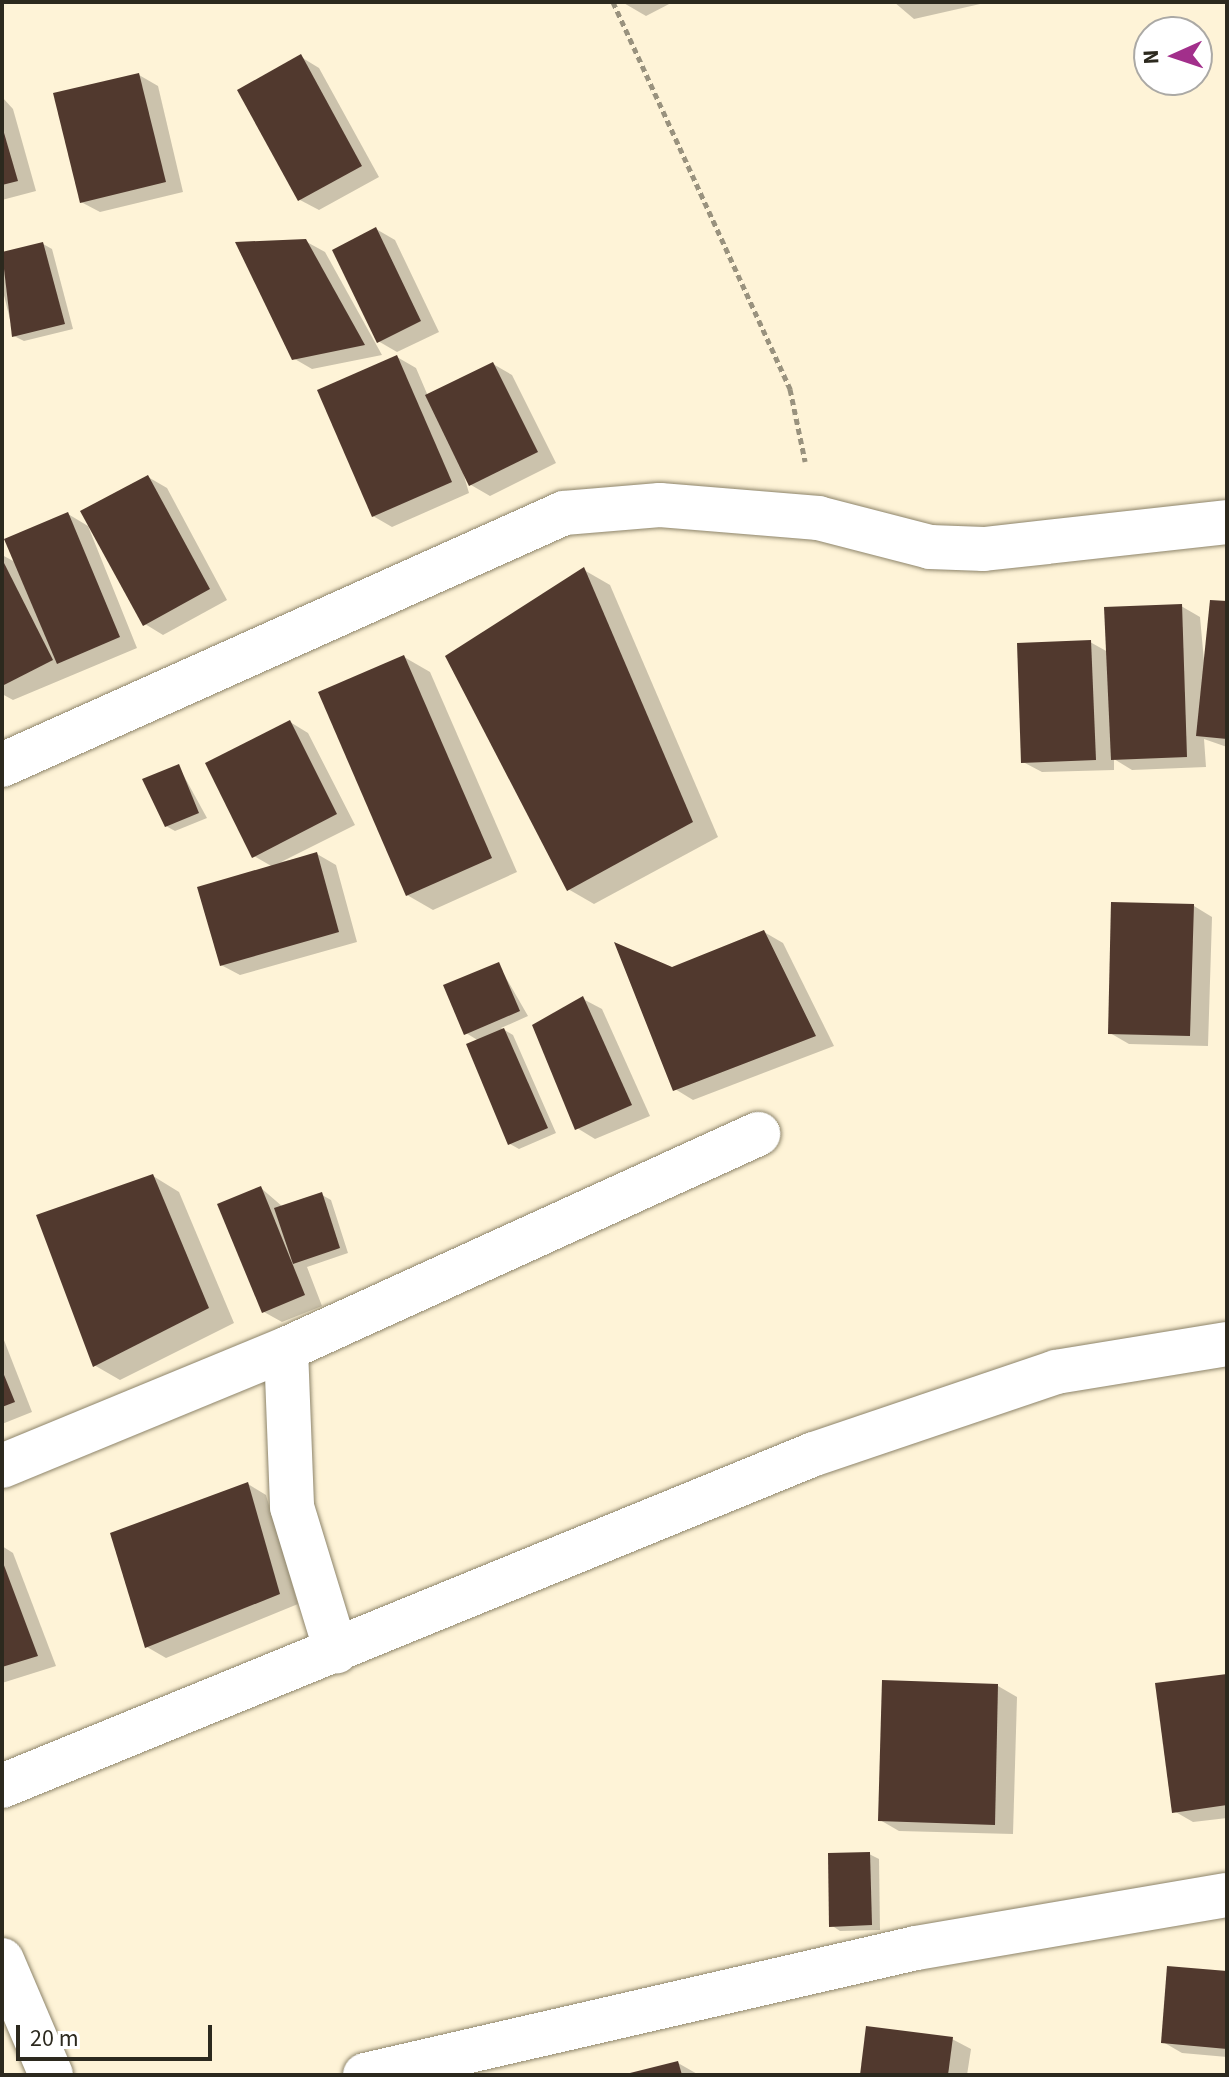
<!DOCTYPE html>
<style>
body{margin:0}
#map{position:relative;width:1229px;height:2077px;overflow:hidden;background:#fef3d7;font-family:"Source Sans 3",sans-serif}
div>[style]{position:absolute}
.shadow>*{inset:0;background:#0003}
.building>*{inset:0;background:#51392e}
.path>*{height:5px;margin-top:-2.5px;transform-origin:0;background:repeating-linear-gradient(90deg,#99927e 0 6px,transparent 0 10px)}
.roads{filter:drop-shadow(0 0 2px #8d846a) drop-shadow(0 0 2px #8d846a)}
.street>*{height:44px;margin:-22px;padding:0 22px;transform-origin:22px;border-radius:22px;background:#fff}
span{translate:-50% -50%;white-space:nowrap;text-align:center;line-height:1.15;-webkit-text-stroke:8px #fff;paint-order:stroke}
.frame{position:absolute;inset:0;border:4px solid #2c291e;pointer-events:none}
.north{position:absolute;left:1133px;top:16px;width:80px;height:80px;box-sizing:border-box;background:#fff;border:2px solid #aba9a5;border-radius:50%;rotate:267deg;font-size:22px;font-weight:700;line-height:32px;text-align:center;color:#2c291e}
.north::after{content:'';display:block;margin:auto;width:28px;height:36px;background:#a22f8b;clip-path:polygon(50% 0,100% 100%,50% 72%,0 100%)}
.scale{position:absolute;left:16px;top:2025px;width:196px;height:36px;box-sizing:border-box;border:4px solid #2c291e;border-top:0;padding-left:10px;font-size:24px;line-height:28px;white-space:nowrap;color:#2c291e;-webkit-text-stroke:6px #fff;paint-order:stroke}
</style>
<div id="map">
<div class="shadow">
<div style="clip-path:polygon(622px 2px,673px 2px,646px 16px)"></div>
<div style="clip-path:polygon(894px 2px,989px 2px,914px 19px)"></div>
<div style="clip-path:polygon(301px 57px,319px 68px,379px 177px,319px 210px,300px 200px)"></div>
<div style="clip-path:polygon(139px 75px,158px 86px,183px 192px,100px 212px,81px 202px)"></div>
<div style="clip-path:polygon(2px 97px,13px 109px,36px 191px,2px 200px)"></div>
<div style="clip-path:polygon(376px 229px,395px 240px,439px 332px,397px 352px,378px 341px)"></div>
<div style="clip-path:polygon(305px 241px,325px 252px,382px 355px,312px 369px,293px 358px)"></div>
<div style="clip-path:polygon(43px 244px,52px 249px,73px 329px,24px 341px,14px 336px,2px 287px,2px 254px)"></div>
<div style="clip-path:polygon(397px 357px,416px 368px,428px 396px,493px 364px,512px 375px,556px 463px,490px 496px,471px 485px,460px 462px,469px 493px,392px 527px,373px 516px)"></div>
<div style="clip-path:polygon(148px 477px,167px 488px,227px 600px,163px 635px,145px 624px)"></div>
<div style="clip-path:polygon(68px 514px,88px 526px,137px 648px,13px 700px,2px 694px,2px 555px,17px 563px)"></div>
<div style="clip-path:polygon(584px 570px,610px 585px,718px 837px,594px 904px,568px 889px)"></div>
<div style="clip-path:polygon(1227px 603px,1227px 747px,1204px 739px,1206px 767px,1132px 770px,1114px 759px,1114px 770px,1042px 772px,1023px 762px,1090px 642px,1108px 652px,1181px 606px,1200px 617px,1205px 672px)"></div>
<div style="clip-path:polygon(404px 657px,430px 672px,517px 872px,433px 910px,407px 895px)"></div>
<div style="clip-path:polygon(290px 722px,308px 733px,355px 825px,281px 862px,317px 854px,336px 865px,357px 942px,240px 975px,221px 965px,273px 867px,254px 856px)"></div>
<div style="clip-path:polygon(179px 767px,207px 818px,175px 831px,166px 826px)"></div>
<div style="clip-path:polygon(1194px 906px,1212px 917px,1208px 1046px,1129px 1044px,1110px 1033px)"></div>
<div style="clip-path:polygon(764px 932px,783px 943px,834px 1046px,693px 1100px,675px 1089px,672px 969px)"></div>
<div style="clip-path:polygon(498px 964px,528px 1016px,501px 1028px,513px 1035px,556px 1133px,519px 1149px,510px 1144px,479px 1041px,466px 1033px)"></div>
<div style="clip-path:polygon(583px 999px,602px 1009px,650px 1116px,595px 1139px,577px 1128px)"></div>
<div style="clip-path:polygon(153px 1176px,179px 1192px,234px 1323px,120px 1380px,94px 1365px)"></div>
<div style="clip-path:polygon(261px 1188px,283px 1207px,322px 1195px,331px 1200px,348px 1253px,307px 1267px,322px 1306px,282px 1322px,264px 1312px)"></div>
<div style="clip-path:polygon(2px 1335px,32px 1412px,2px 1424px)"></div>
<div style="clip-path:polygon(248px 1484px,266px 1495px,298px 1604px,166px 1658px,147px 1647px)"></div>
<div style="clip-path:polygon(2px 1546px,13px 1553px,56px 1666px,2px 1683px)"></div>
<div style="clip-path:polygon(1227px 1676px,1227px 1818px,1193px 1822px,1174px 1811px)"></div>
<div style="clip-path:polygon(998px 1686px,1017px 1697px,1013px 1834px,899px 1831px,880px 1820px)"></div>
<div style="clip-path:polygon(869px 1854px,879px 1859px,880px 1930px,840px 1931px,831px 1925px)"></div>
<div style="clip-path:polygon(1227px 1973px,1227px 2057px,1182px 2053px,1163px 2042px)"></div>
<div style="clip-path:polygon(952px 2039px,971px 2049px,967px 2075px,862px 2075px)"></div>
<div style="clip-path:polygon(678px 2063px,699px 2075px,630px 2075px)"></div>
</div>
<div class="building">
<div style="clip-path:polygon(301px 54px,362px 166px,298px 201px,237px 90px)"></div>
<div style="clip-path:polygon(139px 73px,166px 182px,80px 203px,53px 93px)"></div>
<div style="clip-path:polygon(2px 126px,18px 181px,2px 185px)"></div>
<div style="clip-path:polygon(376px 227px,421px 321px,377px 343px,332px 250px)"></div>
<div style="clip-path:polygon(306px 239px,365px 345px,292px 360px,235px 242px)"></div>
<div style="clip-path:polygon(43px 242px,65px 324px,12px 337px,2px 252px)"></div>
<div style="clip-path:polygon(397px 355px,452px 482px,372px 517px,317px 390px)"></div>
<div style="clip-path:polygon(493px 362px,538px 452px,469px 486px,425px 395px)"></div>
<div style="clip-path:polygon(148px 475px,210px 589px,143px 626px,80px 511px)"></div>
<div style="clip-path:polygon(68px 512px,120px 637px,57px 664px,4px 539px)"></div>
<div style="clip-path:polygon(2px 559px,53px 660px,2px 686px)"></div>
<div style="clip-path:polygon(584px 567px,693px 822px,567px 891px,445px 656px)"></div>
<div style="clip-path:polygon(1210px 600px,1227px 601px,1227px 739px,1196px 736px)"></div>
<div style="clip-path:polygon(1182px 604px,1187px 757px,1111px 760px,1104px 607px)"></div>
<div style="clip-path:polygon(1091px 640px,1096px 760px,1021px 763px,1017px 643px)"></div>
<div style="clip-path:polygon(404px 655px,492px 858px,406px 896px,318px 692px)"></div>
<div style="clip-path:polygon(290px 720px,337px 814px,252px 858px,205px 763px)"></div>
<div style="clip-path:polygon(179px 764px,199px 813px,165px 827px,142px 779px)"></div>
<div style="clip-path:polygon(317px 852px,339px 932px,220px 966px,197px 887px)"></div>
<div style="clip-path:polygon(1111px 902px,1194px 904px,1190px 1036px,1108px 1034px)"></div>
<div style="clip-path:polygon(764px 930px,816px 1036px,673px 1091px,614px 942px,672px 967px)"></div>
<div style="clip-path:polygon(499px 962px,520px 1011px,464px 1035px,443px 985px)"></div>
<div style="clip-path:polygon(583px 996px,632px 1105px,575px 1130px,532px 1025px)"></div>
<div style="clip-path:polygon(504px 1028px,548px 1128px,508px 1145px,466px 1044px)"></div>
<div style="clip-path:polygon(153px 1174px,209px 1308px,93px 1367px,36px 1215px)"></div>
<div style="clip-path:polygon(261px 1186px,305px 1295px,262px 1313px,217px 1204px)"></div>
<div style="clip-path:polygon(322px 1192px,340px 1248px,293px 1264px,274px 1208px)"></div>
<div style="clip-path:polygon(2px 1370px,15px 1402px,2px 1407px)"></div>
<div style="clip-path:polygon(248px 1482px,280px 1594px,145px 1648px,110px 1533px)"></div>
<div style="clip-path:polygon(2px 1560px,38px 1656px,2px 1667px)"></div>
<div style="clip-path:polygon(1227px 1674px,1227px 1805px,1172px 1813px,1155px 1683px)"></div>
<div style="clip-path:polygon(882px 1680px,998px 1684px,995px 1825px,878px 1821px)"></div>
<div style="clip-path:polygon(870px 1852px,872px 1925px,829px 1927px,828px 1853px)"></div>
<div style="clip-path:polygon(1167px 1966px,1227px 1971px,1227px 2049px,1161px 2043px)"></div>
<div style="clip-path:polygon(866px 2026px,953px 2037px,948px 2075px,860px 2075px)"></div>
<div style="clip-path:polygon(678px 2061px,682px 2075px,626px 2075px,626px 2074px)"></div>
</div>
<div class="path">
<div style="left:613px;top:2px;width:426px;rotate:65.4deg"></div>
<div style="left:790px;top:389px;width:74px;rotate:78.2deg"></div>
</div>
<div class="roads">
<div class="street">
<div style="left:2px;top:765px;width:616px;rotate:-24.15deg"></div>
<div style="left:564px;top:513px;width:96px;rotate:-4.8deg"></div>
<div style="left:660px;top:505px;width:159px;rotate:4.7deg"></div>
<div style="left:818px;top:518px;width:116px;rotate:14.5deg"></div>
<div style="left:930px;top:547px;width:54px;rotate:2.1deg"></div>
<div style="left:984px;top:549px;width:244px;rotate:-6.3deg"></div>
<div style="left:286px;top:1349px;width:158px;rotate:87.8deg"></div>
<div style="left:292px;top:1507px;width:151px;rotate:73deg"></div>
<div style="left:2px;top:1466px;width:307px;rotate:-22.4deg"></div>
<div style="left:286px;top:1349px;width:519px;rotate:-24.49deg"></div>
<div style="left:2px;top:1786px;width:877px;rotate:-22.24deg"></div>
<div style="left:814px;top:1454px;width:256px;rotate:-18.7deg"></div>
<div style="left:1056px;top:1372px;width:173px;rotate:-9.3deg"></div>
<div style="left:2px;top:1960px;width:125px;rotate:66.9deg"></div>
<div style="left:365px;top:2075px;width:565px;rotate:-12.98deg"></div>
<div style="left:916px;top:1948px;width:315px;rotate:-9.7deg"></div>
</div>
</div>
<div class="frame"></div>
<div class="north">N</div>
<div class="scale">20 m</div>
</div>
